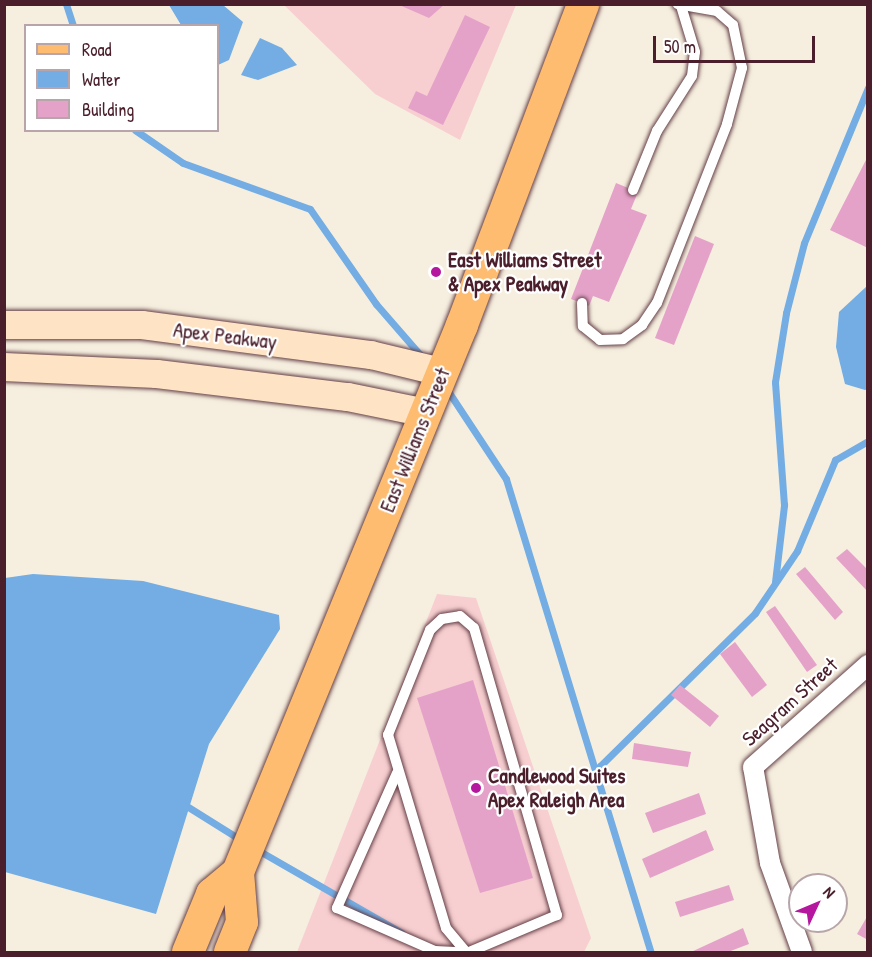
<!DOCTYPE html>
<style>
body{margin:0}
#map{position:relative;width:872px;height:957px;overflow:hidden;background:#f6efdf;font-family:"Patrick Hand",sans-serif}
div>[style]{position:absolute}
.built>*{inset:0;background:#f7cfd0}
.water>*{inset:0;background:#73ade4}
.stream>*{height:7px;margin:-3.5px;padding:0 3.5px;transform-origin:3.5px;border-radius:3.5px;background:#73ade4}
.building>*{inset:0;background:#e5a2c9}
.roads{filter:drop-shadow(0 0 2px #643e46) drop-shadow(0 0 2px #643e46)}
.lane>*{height:10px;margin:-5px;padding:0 5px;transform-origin:5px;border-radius:5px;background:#fff}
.street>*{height:20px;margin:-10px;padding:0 10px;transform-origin:10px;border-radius:10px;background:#fff}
.secondary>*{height:28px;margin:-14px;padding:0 14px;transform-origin:14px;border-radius:14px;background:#fee4c5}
.primary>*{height:32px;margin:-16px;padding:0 16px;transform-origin:16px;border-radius:16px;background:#fdbc6f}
.dots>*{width:16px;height:16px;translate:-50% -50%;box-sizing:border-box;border:3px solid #fff;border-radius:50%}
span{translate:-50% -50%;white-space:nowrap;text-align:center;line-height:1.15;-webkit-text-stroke:4.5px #fff;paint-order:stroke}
.poi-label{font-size:21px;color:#4a1f2b;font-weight:700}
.left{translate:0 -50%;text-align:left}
.street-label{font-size:21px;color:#4a1f2b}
.frame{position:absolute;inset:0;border:6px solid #4a1f2b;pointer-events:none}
.legend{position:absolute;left:24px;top:24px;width:195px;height:108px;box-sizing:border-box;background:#fff;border:2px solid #b7a5aa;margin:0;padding:8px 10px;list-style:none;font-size:18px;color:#4a1f2b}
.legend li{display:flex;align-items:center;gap:12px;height:30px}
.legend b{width:30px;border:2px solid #b7a5aa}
.north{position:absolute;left:788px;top:873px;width:60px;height:60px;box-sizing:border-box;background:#fff;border:2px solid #b7a5aa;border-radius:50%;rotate:46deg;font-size:16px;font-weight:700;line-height:24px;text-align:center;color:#4a1f2b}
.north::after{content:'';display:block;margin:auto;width:21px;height:27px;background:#b5179e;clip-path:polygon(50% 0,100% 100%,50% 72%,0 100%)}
.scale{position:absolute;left:653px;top:36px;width:162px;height:27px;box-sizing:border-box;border:3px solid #4a1f2b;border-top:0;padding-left:8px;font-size:18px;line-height:21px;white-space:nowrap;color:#4a1f2b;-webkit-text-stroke:4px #fff;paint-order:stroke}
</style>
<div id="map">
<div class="built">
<div style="clip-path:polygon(284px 5px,516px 5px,460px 140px,375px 94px)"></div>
<div style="clip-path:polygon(437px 594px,476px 598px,591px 938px,584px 952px,297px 952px)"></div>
</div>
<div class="water">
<div style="clip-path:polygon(169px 5px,223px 5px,243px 22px,229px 60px,218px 65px,218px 26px,181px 25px)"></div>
<div style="clip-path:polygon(260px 38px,282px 48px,297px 65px,258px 80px,241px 75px)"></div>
<div style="clip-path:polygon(867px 286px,868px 389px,865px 390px,845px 384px,836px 347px,839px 312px)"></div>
<div style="clip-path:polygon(33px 574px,143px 581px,279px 615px,280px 629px,209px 744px,156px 914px,5px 872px,5px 578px)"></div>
</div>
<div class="stream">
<div style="left:66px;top:4px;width:23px;rotate:72deg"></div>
<div style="left:135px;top:130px;width:58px;rotate:34.5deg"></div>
<div style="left:183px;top:163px;width:135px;rotate:19.9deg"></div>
<div style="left:310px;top:209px;width:116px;rotate:55.2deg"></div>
<div style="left:376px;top:304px;width:72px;rotate:49deg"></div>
<div style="left:446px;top:388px;width:109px;rotate:56.6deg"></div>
<div style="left:506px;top:479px;width:495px;rotate:73deg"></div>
<div style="left:775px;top:582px;width:78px;rotate:-83.3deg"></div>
<div style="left:784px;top:505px;width:123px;rotate:-94.2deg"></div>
<div style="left:775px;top:382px;width:70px;rotate:-80.9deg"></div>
<div style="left:786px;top:313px;width:72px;rotate:-75.6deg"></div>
<div style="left:804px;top:243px;width:168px;rotate:-67.6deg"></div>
<div style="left:595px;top:777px;width:12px;rotate:-66deg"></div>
<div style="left:600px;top:766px;width:218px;rotate:-44.6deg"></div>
<div style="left:755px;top:613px;width:75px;rotate:-55.9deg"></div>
<div style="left:797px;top:551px;width:99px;rotate:-67.3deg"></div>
<div style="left:835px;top:460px;width:38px;rotate:-30deg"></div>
<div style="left:185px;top:805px;width:66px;rotate:32deg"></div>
<div style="left:256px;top:849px;width:168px;rotate:29.9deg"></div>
</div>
<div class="building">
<div style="clip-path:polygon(397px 4px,445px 4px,429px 18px)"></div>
<div style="clip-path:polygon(465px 15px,490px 27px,443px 125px,408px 108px,416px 91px,427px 96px)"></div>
<div style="clip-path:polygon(868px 156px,868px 248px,830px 230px)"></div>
<div style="clip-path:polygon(616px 183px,638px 192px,631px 209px,647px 215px,609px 302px,593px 296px,589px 306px,571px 299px)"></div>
<div style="clip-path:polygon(695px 236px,714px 244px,674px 345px,655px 338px)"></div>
<div style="clip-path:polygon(847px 549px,868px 570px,868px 592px,836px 558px)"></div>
<div style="clip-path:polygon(805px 567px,843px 612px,835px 620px,796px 574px)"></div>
<div style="clip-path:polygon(775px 606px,817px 665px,807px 672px,766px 612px)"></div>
<div style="clip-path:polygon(735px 642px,767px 685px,752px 697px,720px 654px)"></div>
<div style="clip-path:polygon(473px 680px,533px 878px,480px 893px,417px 698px)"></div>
<div style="clip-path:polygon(680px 685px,719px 716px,710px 727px,671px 695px)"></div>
<div style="clip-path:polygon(634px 743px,691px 752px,688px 767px,632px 759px)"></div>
<div style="clip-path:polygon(699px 793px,706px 814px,653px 833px,645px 813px)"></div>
<div style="clip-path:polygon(706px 830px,714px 850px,650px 878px,642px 859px)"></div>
<div style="clip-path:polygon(729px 885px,734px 900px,680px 917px,675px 902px)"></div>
<div style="clip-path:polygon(868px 915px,868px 940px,857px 934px)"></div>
<div style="clip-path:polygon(743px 928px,749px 944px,728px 952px,691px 952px)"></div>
</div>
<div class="roads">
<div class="lane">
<div style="left:633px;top:190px;width:64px;rotate:-67.9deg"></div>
<div style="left:657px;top:131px;width:65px;rotate:-57.5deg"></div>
<div style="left:692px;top:76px;width:24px;rotate:-83deg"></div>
<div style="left:695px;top:52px;width:48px;rotate:-106.9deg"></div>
<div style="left:582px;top:303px;width:23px;rotate:88deg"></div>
<div style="left:583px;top:326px;width:22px;rotate:39deg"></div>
<div style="left:600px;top:340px;width:23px;rotate:-2deg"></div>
<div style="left:623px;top:339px;width:24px;rotate:-36deg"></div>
<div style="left:642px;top:325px;width:27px;rotate:-56deg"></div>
<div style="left:657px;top:303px;width:192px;rotate:-68.6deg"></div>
<div style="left:727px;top:124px;width:58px;rotate:-75deg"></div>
<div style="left:742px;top:68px;width:44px;rotate:-101.8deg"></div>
<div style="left:733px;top:25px;width:21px;rotate:-139deg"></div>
<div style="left:717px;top:11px;width:40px;rotate:-170deg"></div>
<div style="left:397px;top:773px;width:148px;rotate:114deg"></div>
<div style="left:337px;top:908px;width:107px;rotate:23.7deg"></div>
<div style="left:435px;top:951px;width:20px;rotate:3deg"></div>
<div style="left:466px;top:952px;width:31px;rotate:-130deg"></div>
<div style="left:446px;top:928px;width:202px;rotate:-106.7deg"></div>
<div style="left:388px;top:735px;width:113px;rotate:-68.2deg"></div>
<div style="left:430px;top:630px;width:16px;rotate:-43deg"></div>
<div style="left:442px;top:619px;width:18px;rotate:-9deg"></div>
<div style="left:460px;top:616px;width:18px;rotate:41deg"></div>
<div style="left:474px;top:628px;width:299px;rotate:73.9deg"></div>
<div style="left:557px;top:915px;width:95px;rotate:157.2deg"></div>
</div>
<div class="street">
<div style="left:802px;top:952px;width:95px;rotate:-109.8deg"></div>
<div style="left:770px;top:863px;width:97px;rotate:-100deg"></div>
<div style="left:753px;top:767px;width:154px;rotate:-41.6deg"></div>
</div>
<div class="secondary">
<div style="left:4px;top:325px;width:138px"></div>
<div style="left:142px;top:325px;width:231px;rotate:7.5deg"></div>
<div style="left:371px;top:355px;width:73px;rotate:13.5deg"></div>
<div style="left:4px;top:367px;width:153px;rotate:2.6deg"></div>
<div style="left:157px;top:374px;width:192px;rotate:6.9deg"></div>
<div style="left:348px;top:397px;width:80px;rotate:11.6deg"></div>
</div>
<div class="primary">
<div style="left:188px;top:952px;width:63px;rotate:-67.5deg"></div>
<div style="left:212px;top:894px;width:34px;rotate:-40deg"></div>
<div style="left:238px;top:872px;width:591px;rotate:-67.73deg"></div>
<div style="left:462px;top:325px;width:343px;rotate:-69.3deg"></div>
<div style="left:230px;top:952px;width:32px;rotate:-68deg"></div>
<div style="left:242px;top:922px;width:50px;rotate:-94.6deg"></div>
</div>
</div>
<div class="dots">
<div style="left:436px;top:272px;background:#b5179e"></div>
<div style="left:476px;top:788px;background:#b5179e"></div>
</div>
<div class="poi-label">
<span class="left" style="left:448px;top:272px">East Williams Street<br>&amp; Apex Peakway</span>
<span class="left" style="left:488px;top:788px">Candlewood Suites<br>Apex Raleigh Area</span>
</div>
<div class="street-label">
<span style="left:225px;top:336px;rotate:7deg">Apex Peakway</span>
<span style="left:415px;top:440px;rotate:-68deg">East Williams Street</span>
<span style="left:790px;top:702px;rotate:-42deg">Seagram Street</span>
</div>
<div class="frame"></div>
<ul class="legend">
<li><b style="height:8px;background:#fdbc6f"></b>Road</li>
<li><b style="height:16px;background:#73ade4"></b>Water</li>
<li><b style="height:16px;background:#e5a2c9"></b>Building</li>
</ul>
<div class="north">N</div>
<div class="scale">50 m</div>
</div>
